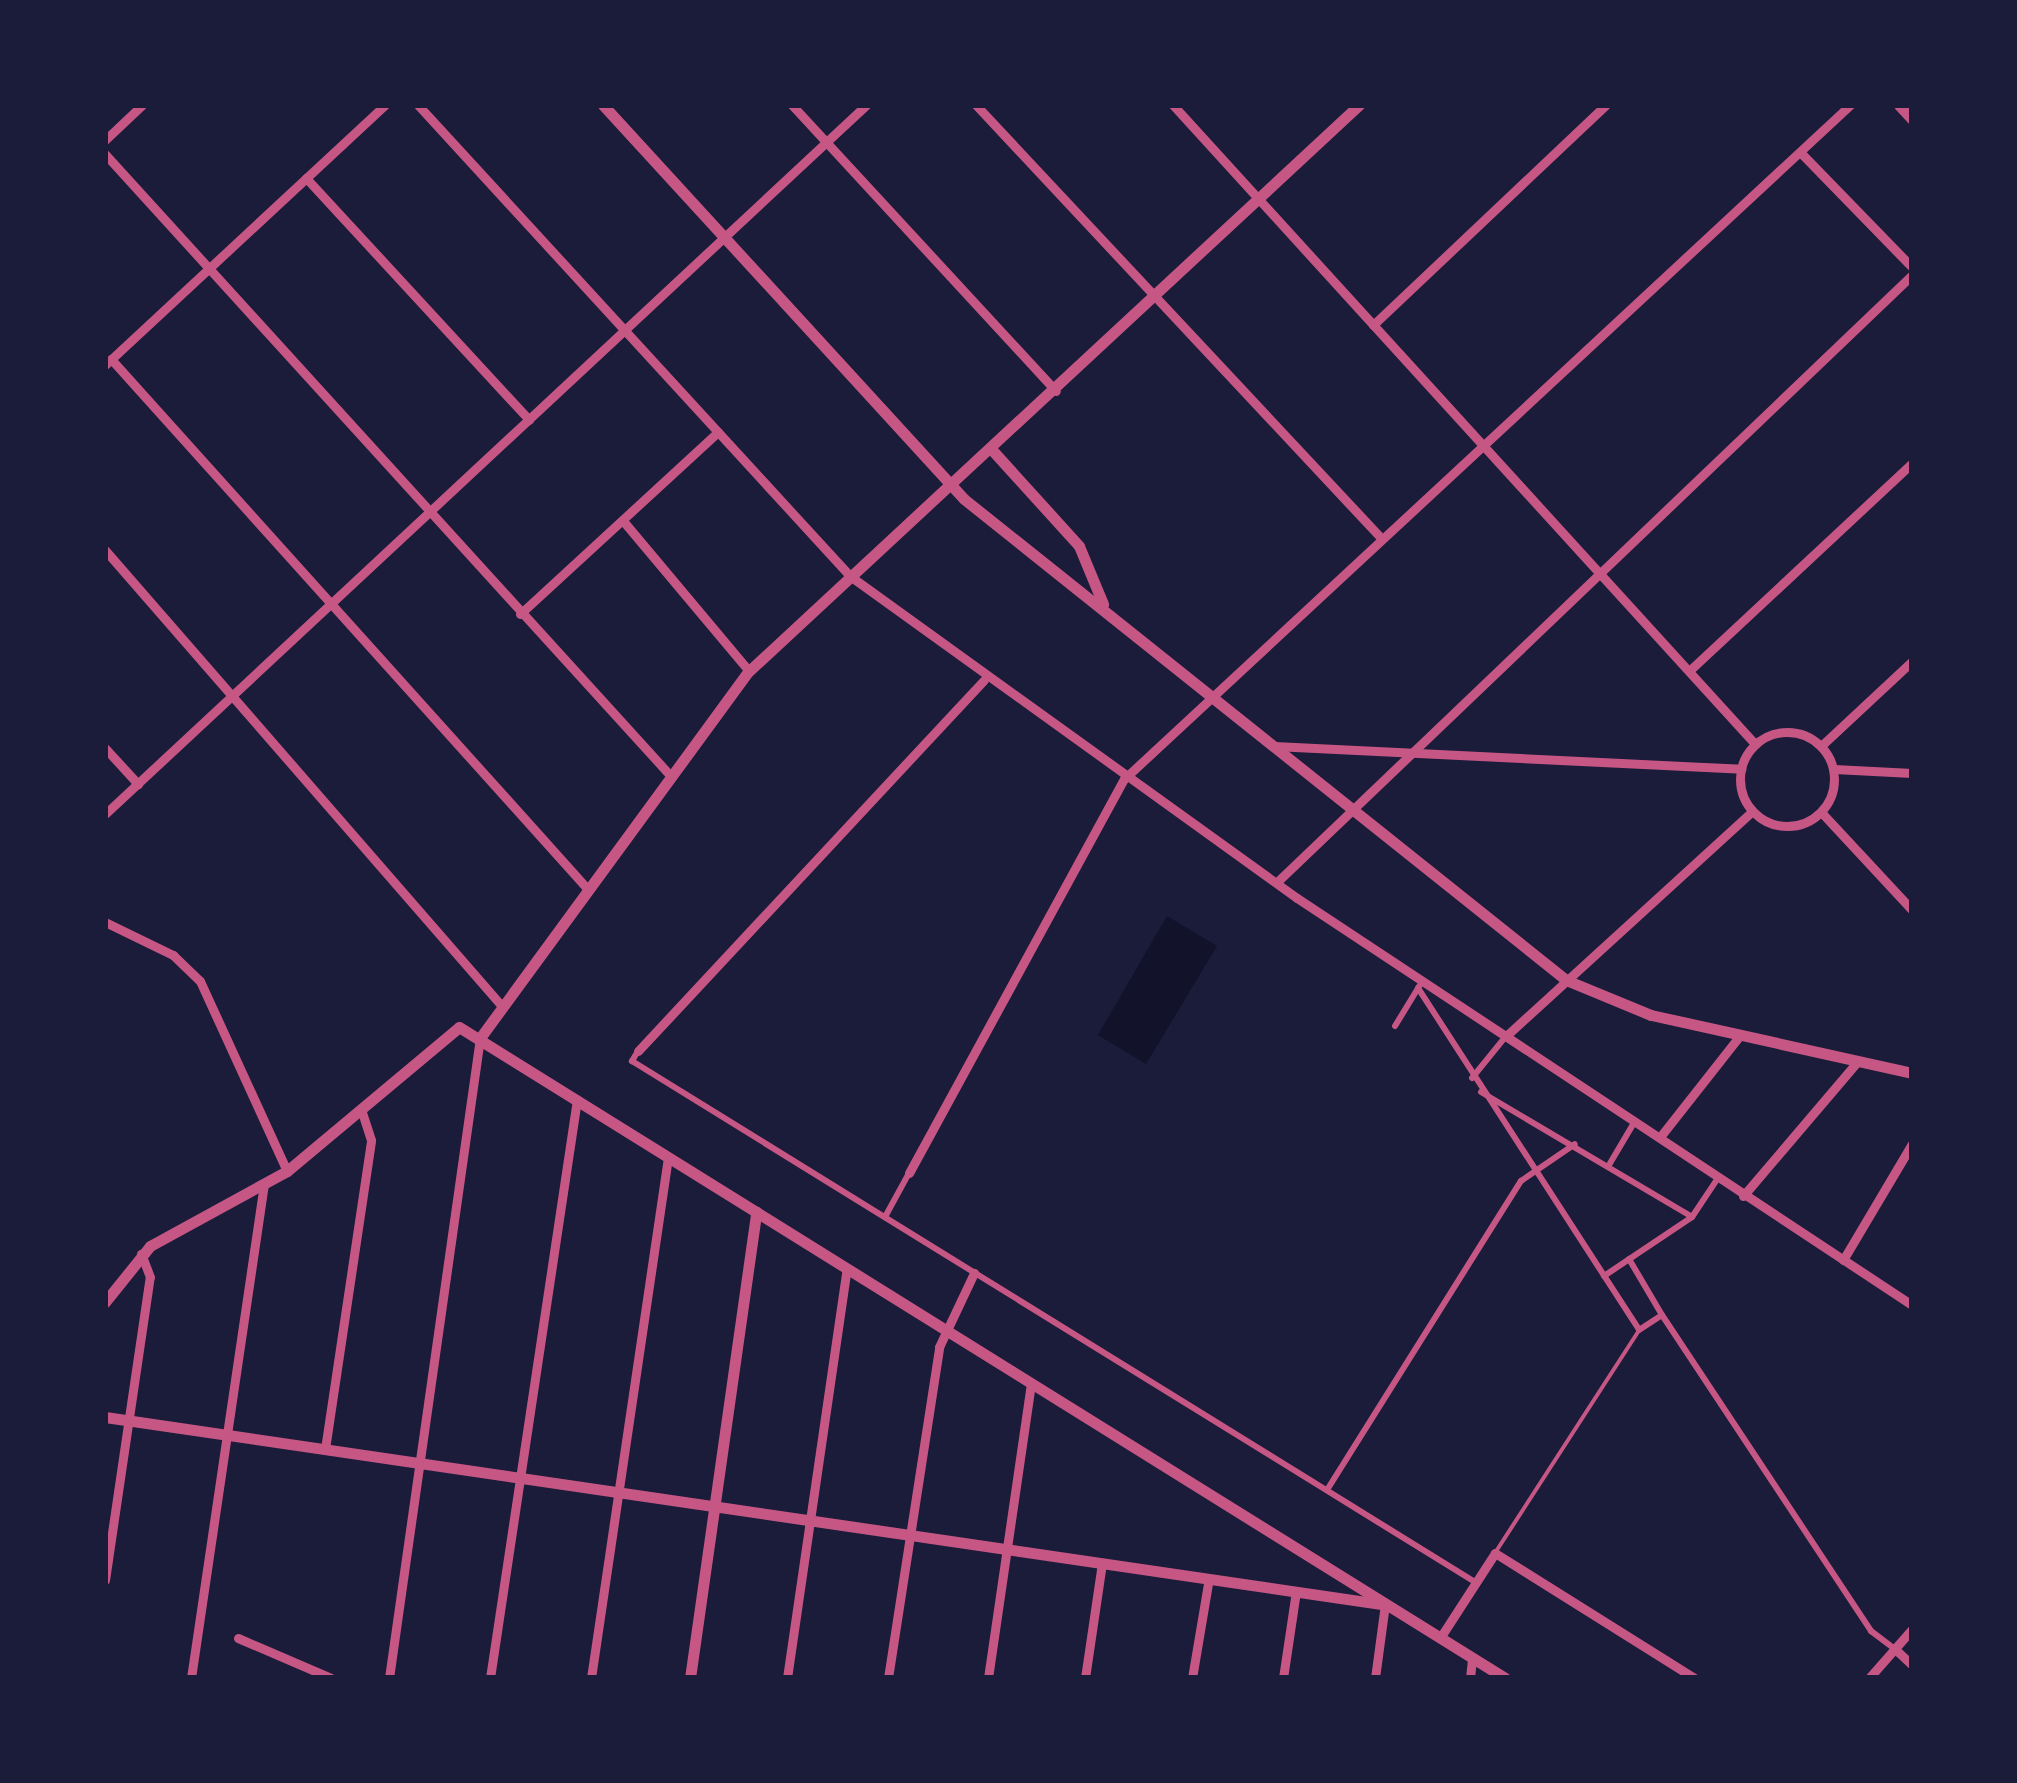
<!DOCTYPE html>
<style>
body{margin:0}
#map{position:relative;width:2017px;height:1783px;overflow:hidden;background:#1b1b3a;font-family:"DejaVu Sans",sans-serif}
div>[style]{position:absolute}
.water>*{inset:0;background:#12122b}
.service>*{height:4px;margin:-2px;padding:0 2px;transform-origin:2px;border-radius:2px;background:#c65784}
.pedestrian>*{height:6px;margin:-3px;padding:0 3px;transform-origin:3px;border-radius:3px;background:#c65784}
.minor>*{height:9px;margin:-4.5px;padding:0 4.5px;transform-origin:4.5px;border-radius:4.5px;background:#c65784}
.minor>.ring{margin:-4.5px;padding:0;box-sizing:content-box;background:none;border:9px solid #c65784;border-radius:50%}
.tertiary>*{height:11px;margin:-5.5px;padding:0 5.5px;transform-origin:5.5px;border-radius:5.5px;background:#c65784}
span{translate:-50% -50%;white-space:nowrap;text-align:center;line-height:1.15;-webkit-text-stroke:8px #1b1b3a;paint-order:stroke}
.frame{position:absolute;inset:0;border:108px solid #1b1b3a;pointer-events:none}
</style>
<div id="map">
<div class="water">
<div style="clip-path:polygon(1167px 916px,1217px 946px,1146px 1064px,1098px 1035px)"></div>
</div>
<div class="service">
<div style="left:1495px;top:1553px;width:265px;rotate:-57.1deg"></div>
</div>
<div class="pedestrian">
<div style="left:1418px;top:988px;width:407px;rotate:57.1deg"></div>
<div style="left:1639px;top:1330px;width:27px;rotate:-33deg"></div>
<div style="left:1662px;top:1315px;width:379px;rotate:56.5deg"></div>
<div style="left:1871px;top:1631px;width:30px;rotate:37deg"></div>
<div style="left:1395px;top:1026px;width:48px;rotate:-58.6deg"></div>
<div style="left:638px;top:1051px;width:12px;rotate:121deg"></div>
<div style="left:632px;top:1061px;width:991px;rotate:31.72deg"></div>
<div style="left:1472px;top:1078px;width:54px;rotate:-51deg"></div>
<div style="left:1481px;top:1092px;width:245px;rotate:30.6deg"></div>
<div style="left:1609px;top:1165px;width:51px;rotate:-59.4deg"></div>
<div style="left:885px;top:1217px;width:50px;rotate:-61.4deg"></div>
<div style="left:1629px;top:1259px;width:65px;rotate:59.5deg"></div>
<div style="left:1604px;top:1276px;width:106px;rotate:-33.8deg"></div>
<div style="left:1692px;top:1217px;width:47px;rotate:-56.3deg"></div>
<div style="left:1327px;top:1490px;width:365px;rotate:-57.9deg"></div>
<div style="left:1521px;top:1181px;width:65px;rotate:-34.4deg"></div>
</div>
<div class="minor">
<div style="left:418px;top:105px;width:639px;rotate:47.47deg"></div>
<div style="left:850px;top:576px;width:551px;rotate:35.77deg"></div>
<div style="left:1297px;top:898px;width:737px;rotate:33.5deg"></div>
<div style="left:792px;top:105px;width:389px;rotate:47.3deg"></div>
<div style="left:976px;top:105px;width:594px;rotate:46.91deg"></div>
<div style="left:1173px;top:105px;width:864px;rotate:47.67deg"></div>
<div style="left:105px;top:140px;width:51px;rotate:-43.4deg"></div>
<div style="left:1800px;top:152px;width:161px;rotate:45.8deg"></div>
<div style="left:105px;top:154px;width:837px;rotate:47.71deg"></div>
<div style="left:306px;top:178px;width:329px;rotate:47.3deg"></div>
<div style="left:1373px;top:325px;width:320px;rotate:-43.4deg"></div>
<div style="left:111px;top:359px;width:709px;rotate:48.03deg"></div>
<div style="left:105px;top:365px;width:382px;rotate:-42.9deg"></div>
<div style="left:624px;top:522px;width:194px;rotate:50deg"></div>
<div style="left:105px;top:550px;width:603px;rotate:48.97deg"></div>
<div style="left:520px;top:614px;width:269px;rotate:-42.6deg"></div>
<div style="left:1689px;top:671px;width:305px;rotate:-43deg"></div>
<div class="ring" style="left:1740px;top:732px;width:85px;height:85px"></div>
<div style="left:1274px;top:746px;width:468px;rotate:2.8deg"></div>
<div style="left:1821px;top:746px;width:125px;rotate:-43deg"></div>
<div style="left:105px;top:748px;width:49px;rotate:47.5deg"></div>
<div style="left:1834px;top:769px;width:78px;rotate:2.9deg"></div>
<div style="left:1821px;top:812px;width:134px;rotate:47.1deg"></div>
<div style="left:105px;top:814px;width:1040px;rotate:-42.97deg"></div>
<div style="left:1277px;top:882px;width:878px;rotate:-43.71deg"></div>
<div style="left:105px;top:922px;width:76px;rotate:25.9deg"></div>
<div style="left:173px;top:955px;width:37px;rotate:44deg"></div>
<div style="left:200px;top:981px;width:209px;rotate:65.4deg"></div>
<div style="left:1506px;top:1036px;width:333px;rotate:-42.4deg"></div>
<div style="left:638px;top:1051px;width:507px;rotate:-47deg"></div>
<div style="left:1660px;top:1137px;width:126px;rotate:-51.8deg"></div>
<div style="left:909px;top:1173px;width:449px;rotate:-61.4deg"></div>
<div style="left:1124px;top:779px;width:991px;rotate:-42.87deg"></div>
<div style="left:1743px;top:1196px;width:176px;rotate:-49.6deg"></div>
<div style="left:1843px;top:1260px;width:135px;rotate:-59.3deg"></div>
<div style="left:325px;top:1449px;width:312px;rotate:-81.5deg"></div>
<div style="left:371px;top:1140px;width:29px;rotate:-108deg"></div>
<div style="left:105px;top:1580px;width:306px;rotate:-81.6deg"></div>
<div style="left:150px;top:1277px;width:25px;rotate:-111deg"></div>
<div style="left:238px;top:1638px;width:101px;rotate:23.3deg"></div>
<div style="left:1440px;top:1638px;width:101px;rotate:-57.1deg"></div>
<div style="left:1495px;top:1553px;width:235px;rotate:32.1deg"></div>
<div style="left:1895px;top:1649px;width:23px;rotate:43deg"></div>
<div style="left:191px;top:1678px;width:497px;rotate:-81.6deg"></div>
<div style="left:389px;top:1678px;width:646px;rotate:-81.91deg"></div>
<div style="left:490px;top:1678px;width:585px;rotate:-81.45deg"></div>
<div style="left:591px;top:1678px;width:527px;rotate:-81.59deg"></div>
<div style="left:787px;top:1678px;width:413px;rotate:-81.7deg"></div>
<div style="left:888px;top:1678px;width:335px;rotate:-81.2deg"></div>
<div style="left:939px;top:1347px;width:82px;rotate:-64.7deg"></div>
<div style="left:988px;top:1678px;width:296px;rotate:-81.7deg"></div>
<div style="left:1085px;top:1678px;width:116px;rotate:-81.6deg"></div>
<div style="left:1192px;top:1678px;width:101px;rotate:-80.4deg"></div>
<div style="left:1283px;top:1678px;width:88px;rotate:-81.5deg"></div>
<div style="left:1375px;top:1678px;width:75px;rotate:-82.3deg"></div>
<div style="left:1470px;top:1678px;width:20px;rotate:-84deg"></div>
<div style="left:1869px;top:1678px;width:65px;rotate:-48.7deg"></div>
</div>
<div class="tertiary">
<div style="left:603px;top:105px;width:534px;rotate:47.5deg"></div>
<div style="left:964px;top:499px;width:771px;rotate:38.62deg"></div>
<div style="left:1566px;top:980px;width:92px;rotate:22.4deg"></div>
<div style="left:1651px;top:1015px;width:267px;rotate:12.5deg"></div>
<div style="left:1899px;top:105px;width:19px;rotate:47deg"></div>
<div style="left:993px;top:451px;width:128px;rotate:47.8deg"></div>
<div style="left:1079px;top:546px;width:63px;rotate:67.5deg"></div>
<div style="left:480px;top:1038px;width:455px;rotate:-53.8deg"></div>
<div style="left:749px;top:671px;width:832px;rotate:-42.86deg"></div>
<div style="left:105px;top:1302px;width:72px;rotate:-51.2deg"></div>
<div style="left:150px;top:1246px;width:156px;rotate:-28.7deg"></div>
<div style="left:287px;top:1171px;width:224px;rotate:-39.9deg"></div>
<div style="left:459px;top:1027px;width:1232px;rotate:31.9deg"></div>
<div style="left:105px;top:1417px;width:1290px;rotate:8.34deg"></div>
<div style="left:690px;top:1678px;width:471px;rotate:-81.9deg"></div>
</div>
<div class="frame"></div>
</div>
